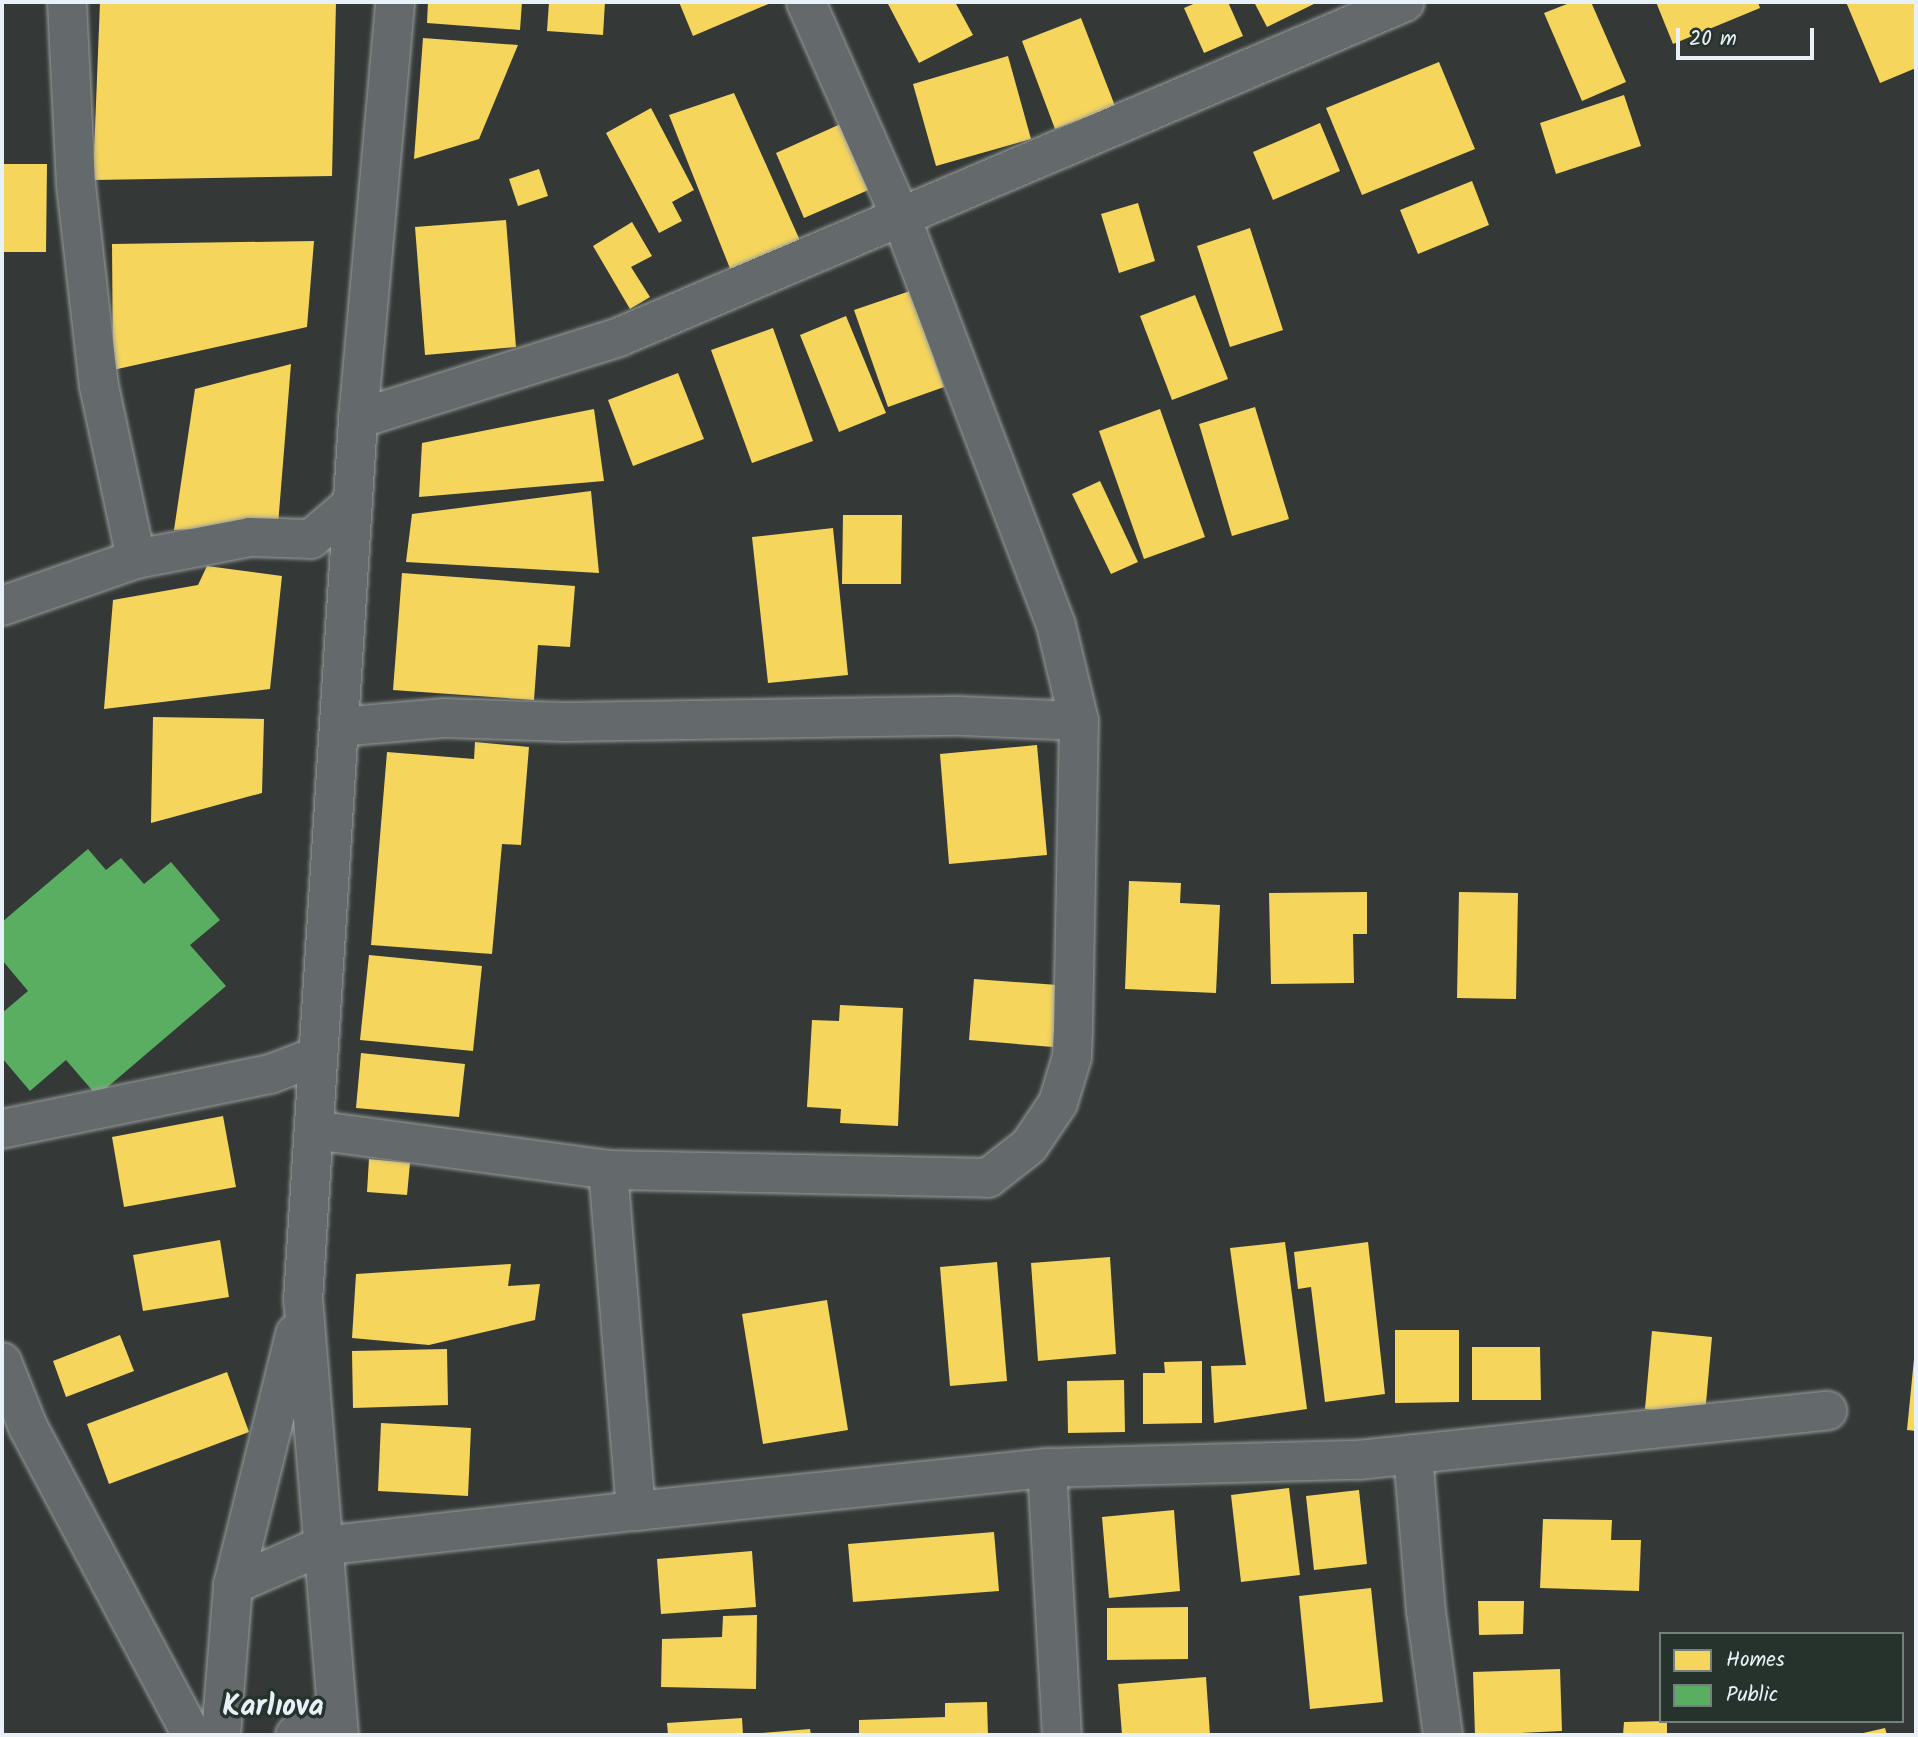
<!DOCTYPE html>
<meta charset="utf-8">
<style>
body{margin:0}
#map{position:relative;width:1918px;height:1737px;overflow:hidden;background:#343937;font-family:Kalam,sans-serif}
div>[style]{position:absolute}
.homes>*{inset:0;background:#f6d55c}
.public>*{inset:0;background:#5aae61}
.roads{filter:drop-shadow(0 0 2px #9a9e9e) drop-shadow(0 0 2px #9a9e9e)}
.minor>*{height:38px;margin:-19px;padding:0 19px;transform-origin:19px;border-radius:19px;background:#646a6b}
.tertiary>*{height:38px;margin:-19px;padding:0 19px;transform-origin:19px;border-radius:19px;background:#646a6b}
span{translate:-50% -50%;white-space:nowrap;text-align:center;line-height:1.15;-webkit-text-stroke:7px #26332d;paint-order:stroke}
.district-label{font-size:30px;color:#e8f1f8;font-weight:700}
.frame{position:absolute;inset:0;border:4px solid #e8f1f8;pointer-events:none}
.legend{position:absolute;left:1659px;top:1632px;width:245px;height:91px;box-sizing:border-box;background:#26332d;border:2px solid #747f7e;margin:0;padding:9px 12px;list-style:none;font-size:21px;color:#e8f1f8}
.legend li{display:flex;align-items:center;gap:14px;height:35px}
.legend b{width:35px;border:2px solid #747f7e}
.scale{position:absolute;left:1676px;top:28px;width:138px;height:32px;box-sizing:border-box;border:4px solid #e8f1f8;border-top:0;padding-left:9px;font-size:21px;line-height:24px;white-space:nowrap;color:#e8f1f8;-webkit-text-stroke:5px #26332d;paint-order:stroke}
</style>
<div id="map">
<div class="homes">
<div style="clip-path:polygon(100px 2px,336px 2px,332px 176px,93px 180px)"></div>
<div style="clip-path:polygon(428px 2px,522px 2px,520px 30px,427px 23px)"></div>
<div style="clip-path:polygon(549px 2px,605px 2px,603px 35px,547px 31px)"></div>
<div style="clip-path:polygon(679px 2px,773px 2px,693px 36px)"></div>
<div style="clip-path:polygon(887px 2px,955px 2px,973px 35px,919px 63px)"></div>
<div style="clip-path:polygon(1198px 2px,1228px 2px,1243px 36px,1204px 53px,1184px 8px)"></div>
<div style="clip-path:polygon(1254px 2px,1318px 2px,1267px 27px)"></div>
<div style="clip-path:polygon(1572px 2px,1591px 2px,1626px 82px,1582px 101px,1544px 13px)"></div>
<div style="clip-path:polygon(1656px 2px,1758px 2px,1760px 8px,1673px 44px)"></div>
<div style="clip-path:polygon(1846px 2px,1916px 2px,1916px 68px,1880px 83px)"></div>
<div style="clip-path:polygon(1081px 18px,1115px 106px,1055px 129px,1022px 41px)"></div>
<div style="clip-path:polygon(423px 38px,518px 45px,479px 139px,414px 159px)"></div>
<div style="clip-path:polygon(1008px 56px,1031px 139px,936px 166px,913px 84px)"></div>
<div style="clip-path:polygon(1439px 62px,1475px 149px,1362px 195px,1326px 108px)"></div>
<div style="clip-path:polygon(734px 93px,802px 245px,731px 271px,669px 115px)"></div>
<div style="clip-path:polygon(1624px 95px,1641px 146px,1556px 174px,1540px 123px)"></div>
<div style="clip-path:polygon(651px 108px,694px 190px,672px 202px,682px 221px,659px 233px,606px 133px)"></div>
<div style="clip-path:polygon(845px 122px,873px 188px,804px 218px,776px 153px)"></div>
<div style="clip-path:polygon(1320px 123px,1340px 171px,1273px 200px,1253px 152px)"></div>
<div style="clip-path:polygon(2px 164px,47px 164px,46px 252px,2px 252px)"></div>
<div style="clip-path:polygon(539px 169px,548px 196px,518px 206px,509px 179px)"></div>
<div style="clip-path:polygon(1472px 181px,1489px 225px,1418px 254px,1400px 210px)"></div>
<div style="clip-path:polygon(1138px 203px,1155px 261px,1119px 273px,1101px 214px)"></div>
<div style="clip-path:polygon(506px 220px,516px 347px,425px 355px,415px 227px)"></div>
<div style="clip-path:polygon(632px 222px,652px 256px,631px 267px,650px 297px,630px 309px,593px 246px)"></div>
<div style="clip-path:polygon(1250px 228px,1283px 330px,1230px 347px,1197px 246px)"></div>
<div style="clip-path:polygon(314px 241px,307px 327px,113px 370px,112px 244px)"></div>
<div style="clip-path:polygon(910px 291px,944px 387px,888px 407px,854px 310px)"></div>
<div style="clip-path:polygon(1195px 295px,1228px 379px,1172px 400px,1140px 316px)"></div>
<div style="clip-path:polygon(846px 316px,886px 413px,839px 432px,800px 335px)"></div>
<div style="clip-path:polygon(773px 328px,813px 441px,752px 463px,711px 350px)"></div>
<div style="clip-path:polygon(291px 364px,278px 525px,174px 530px,195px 389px)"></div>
<div style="clip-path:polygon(678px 373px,704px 439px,633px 466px,608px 400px)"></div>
<div style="clip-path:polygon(1255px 407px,1289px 519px,1232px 536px,1199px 424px)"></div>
<div style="clip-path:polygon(594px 409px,604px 481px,419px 497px,422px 443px)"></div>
<div style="clip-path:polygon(1160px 409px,1205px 537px,1144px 559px,1099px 431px)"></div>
<div style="clip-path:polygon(1100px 481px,1138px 562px,1111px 574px,1072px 494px)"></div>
<div style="clip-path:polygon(591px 491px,599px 573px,406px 562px,412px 514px)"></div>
<div style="clip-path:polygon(843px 515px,902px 515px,901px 584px,842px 584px)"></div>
<div style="clip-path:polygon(833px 528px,848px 675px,768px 683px,752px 537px)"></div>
<div style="clip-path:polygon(207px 566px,282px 576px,270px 689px,104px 709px,113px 600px,198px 585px)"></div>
<div style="clip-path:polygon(402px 573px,575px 586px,570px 647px,538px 645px,534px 700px,393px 690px)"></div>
<div style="clip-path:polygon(153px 717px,264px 719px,262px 793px,151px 823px)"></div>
<div style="clip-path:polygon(475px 742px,529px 747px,521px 845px,502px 844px,492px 954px,371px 945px,387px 752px,474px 759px)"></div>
<div style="clip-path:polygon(1037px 745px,1047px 855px,949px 864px,940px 754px)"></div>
<div style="clip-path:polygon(1129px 881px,1181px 883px,1180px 903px,1220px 905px,1216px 993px,1125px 989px)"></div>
<div style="clip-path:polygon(1367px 892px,1367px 934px,1353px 934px,1354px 983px,1271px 984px,1269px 893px)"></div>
<div style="clip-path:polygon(1459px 892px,1518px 893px,1516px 999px,1457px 998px)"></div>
<div style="clip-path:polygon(369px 955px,482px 966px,473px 1051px,360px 1040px)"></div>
<div style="clip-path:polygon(974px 979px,1058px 985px,1053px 1047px,969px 1040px)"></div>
<div style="clip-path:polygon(840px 1005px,903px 1008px,898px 1126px,840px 1123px,841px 1109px,807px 1107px,812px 1020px,839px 1021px)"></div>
<div style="clip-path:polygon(361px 1053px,465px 1064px,459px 1117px,356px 1108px)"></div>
<div style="clip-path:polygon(223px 1116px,236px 1187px,124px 1207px,112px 1137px)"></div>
<div style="clip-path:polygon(369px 1159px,410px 1163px,407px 1195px,367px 1192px)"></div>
<div style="clip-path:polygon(220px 1240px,229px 1297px,143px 1311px,133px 1255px)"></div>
<div style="clip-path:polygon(1285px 1242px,1307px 1409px,1214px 1423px,1211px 1366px,1246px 1365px,1230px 1248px)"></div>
<div style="clip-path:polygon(1368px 1242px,1385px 1394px,1325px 1402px,1311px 1287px,1298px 1289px,1294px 1252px)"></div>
<div style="clip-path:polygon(1110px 1257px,1116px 1354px,1038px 1361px,1031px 1263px)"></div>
<div style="clip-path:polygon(997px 1262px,1007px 1381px,950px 1386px,940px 1267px)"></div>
<div style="clip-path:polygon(511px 1264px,508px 1286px,540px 1284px,535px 1320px,429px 1345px,352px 1338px,356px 1274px)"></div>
<div style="clip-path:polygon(827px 1300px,848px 1430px,763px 1444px,742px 1314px)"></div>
<div style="clip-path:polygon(1395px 1330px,1459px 1330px,1459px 1402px,1395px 1403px)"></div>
<div style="clip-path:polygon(1652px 1331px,1712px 1337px,1705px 1414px,1645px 1409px)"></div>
<div style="clip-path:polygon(120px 1335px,134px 1371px,66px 1397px,53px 1361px)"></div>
<div style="clip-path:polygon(1472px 1347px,1540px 1347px,1541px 1400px,1472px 1400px)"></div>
<div style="clip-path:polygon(447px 1349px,448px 1405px,353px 1408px,352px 1351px)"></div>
<div style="clip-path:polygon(1914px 1359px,1916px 1359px,1916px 1431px,1907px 1430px)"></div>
<div style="clip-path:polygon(1202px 1361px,1202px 1423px,1143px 1424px,1143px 1373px,1165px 1373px,1164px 1362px)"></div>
<div style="clip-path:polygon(227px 1372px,249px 1432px,109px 1484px,87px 1424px)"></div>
<div style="clip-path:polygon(1124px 1380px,1125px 1432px,1068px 1433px,1067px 1381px)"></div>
<div style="clip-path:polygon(381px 1423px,471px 1428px,468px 1496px,378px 1491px)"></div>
<div style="clip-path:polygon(1289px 1488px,1300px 1575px,1241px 1582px,1231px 1495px)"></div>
<div style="clip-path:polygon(1359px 1490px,1367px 1564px,1314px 1570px,1306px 1496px)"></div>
<div style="clip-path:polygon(1174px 1510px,1180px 1591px,1109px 1598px,1102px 1517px)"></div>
<div style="clip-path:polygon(1543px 1519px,1612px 1520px,1611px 1540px,1641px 1540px,1639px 1591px,1540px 1588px)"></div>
<div style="clip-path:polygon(994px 1532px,999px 1591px,853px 1602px,848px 1544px)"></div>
<div style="clip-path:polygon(752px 1551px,756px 1607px,661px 1614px,657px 1559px)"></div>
<div style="clip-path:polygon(1371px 1588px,1383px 1702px,1310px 1709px,1299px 1596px)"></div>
<div style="clip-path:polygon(1478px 1601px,1524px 1601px,1523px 1634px,1479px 1635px)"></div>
<div style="clip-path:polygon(1188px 1607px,1188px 1659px,1107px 1660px,1107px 1608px)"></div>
<div style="clip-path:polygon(757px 1615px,756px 1689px,661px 1687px,662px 1639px,722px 1637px,723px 1616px)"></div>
<div style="clip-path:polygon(1560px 1669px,1562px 1731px,1475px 1735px,1473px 1672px)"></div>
<div style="clip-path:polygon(1206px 1677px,1210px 1735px,1122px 1735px,1118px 1684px)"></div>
<div style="clip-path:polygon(987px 1702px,988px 1735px,859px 1735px,859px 1720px,945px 1717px,945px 1703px)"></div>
<div style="clip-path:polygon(742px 1718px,743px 1735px,668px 1735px,667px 1723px)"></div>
<div style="clip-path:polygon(1667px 1721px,1667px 1735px,1623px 1735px,1624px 1722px)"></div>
<div style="clip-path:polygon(1885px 1728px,1887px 1735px,1859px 1735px,1859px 1734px)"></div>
<div style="clip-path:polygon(810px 1729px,811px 1735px,762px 1735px,762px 1733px)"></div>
</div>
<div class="public">
<div style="clip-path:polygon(88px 849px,106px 870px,121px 858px,144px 884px,171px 862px,220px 920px,190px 945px,226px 986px,97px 1096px,66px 1060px,30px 1091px,2px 1058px,2px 1013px,28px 991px,2px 960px,2px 922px)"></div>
</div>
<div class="roads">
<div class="minor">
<div style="left:67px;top:2px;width:183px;rotate:87.2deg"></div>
<div style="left:76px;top:185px;width:202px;rotate:83.5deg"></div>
<div style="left:99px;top:386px;width:177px;rotate:77.9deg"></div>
<div style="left:358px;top:419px;width:274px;rotate:-17.4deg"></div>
<div style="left:619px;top:337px;width:854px;rotate:-23.08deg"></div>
<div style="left:2px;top:606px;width:142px;rotate:-19.3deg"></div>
<div style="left:136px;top:559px;width:116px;rotate:-10.9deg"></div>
<div style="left:250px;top:537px;width:61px;rotate:1.9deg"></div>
<div style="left:311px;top:539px;width:55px;rotate:-40.6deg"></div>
<div style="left:339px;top:727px;width:105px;rotate:-4.9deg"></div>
<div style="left:444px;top:718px;width:121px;rotate:1.9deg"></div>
<div style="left:565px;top:722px;width:396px;rotate:-0.9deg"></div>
<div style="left:961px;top:716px;width:118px;rotate:2.4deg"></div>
<div style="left:2px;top:1129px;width:274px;rotate:-11.6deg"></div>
<div style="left:270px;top:1074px;width:51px;rotate:-20.6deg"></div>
<div style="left:314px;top:1130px;width:297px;rotate:7.7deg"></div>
<div style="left:608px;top:1170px;width:380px;rotate:1.2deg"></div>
<div style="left:988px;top:1178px;width:52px;rotate:-38deg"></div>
<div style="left:1029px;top:1146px;width:52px;rotate:-56deg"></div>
<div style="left:1058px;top:1103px;width:48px;rotate:-73.1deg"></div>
<div style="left:1072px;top:1057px;width:24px;rotate:-88deg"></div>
<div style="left:1073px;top:1033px;width:312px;rotate:-88.9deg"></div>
<div style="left:1079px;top:721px;width:99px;rotate:-103.5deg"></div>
<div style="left:1056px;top:625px;width:433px;rotate:-110.8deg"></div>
<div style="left:902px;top:220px;width:238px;rotate:-113.8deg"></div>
<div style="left:608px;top:1170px;width:342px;rotate:85.3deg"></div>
<div style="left:2px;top:1362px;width:70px;rotate:68.2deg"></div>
<div style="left:28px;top:1427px;width:349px;rotate:62deg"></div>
<div style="left:1413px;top:1454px;width:158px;rotate:85.3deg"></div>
<div style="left:1426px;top:1611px;width:125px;rotate:82.2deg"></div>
<div style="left:1047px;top:1468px;width:267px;rotate:86.8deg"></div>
<div style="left:233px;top:1585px;width:97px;rotate:-23.7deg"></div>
<div style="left:322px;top:1546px;width:316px;rotate:-6.4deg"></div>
<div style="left:636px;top:1511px;width:413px;rotate:-6deg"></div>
<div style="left:1047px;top:1468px;width:311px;rotate:-1.5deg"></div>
<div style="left:1358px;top:1460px;width:472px;rotate:-6deg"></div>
<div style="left:295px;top:1735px;width:47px;rotate:-32deg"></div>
</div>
<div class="tertiary">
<div style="left:221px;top:1735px;width:150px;rotate:-85.4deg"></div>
<div style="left:233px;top:1585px;width:259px;rotate:-76.1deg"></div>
<div style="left:339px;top:1735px;width:435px;rotate:-94.7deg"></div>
<div style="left:303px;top:1301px;width:884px;rotate:-86.43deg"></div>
<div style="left:358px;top:419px;width:419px;rotate:-84.9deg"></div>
</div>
</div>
<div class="district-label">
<span style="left:273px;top:1707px">Karlıova</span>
</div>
<div class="frame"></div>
<ul class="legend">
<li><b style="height:19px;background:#f6d55c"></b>Homes</li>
<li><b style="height:19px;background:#5aae61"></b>Public</li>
</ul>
<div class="scale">20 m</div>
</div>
